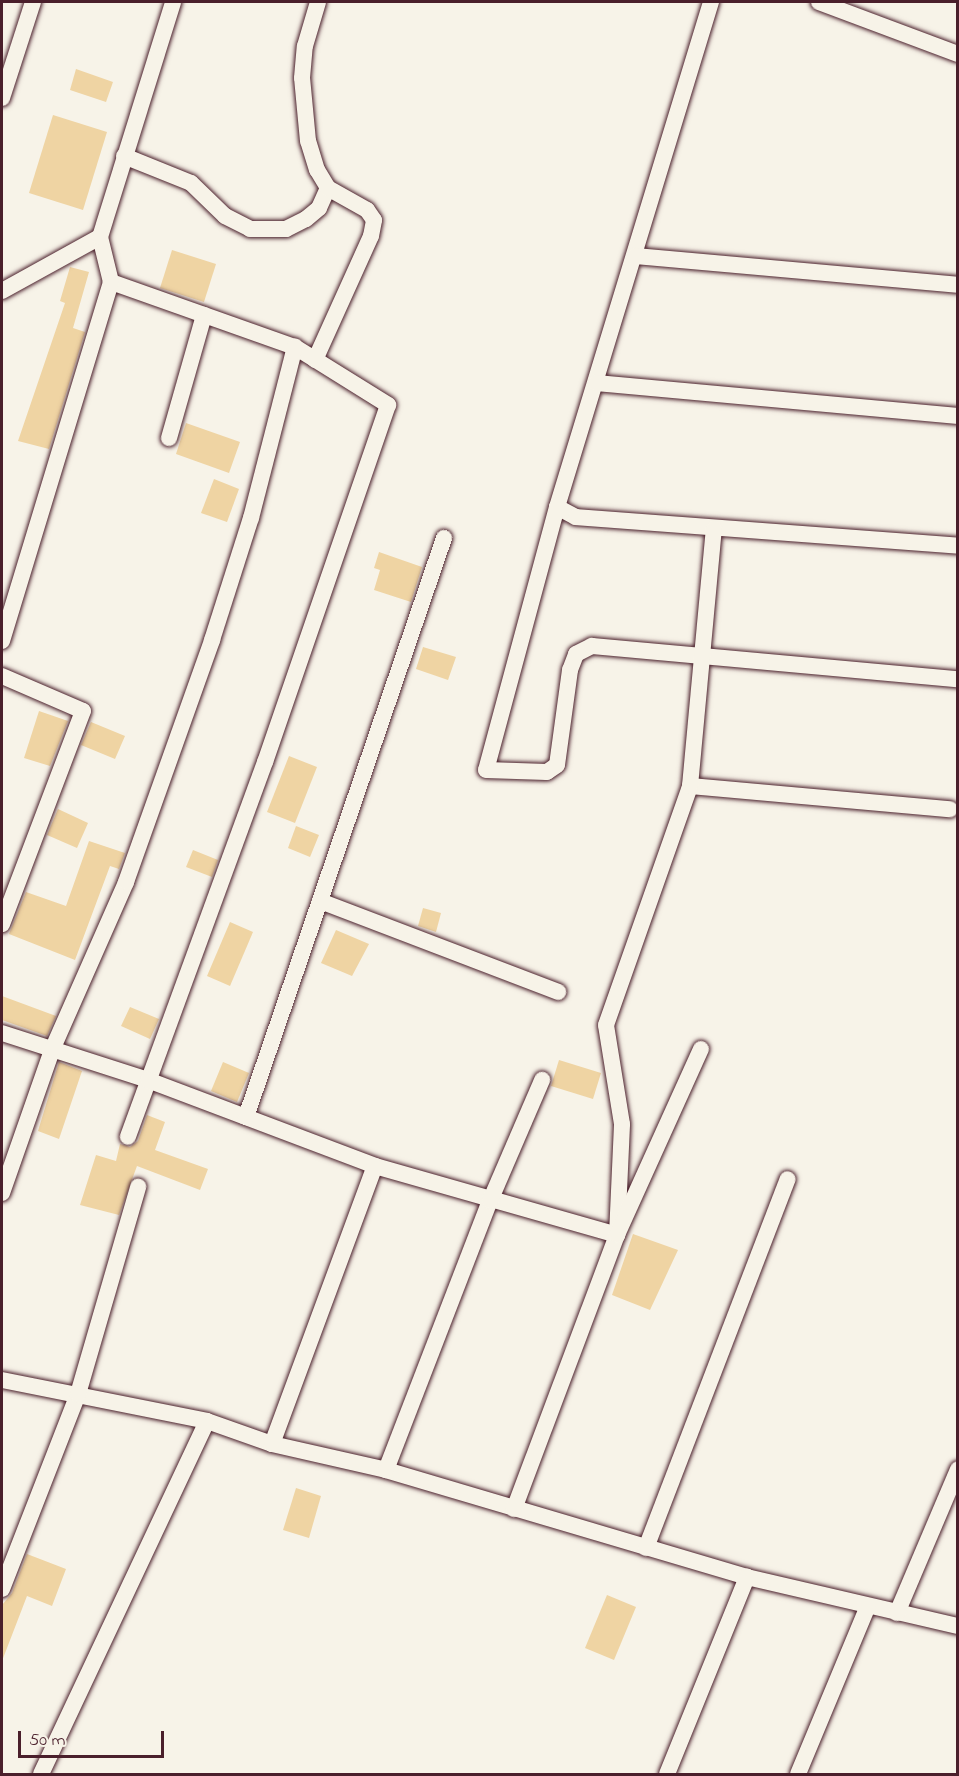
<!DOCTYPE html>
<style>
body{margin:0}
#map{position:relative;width:959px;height:1776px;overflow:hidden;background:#f7f3e8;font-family:"Indie Flower",sans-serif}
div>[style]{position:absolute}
.building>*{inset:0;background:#efd4a3}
.roads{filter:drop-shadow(0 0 2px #4a1f2b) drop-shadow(0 0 2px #4a1f2b)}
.minor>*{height:16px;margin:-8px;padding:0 8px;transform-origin:8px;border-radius:8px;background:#f7f3e8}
span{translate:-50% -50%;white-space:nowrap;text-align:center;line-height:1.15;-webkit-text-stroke:4.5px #f7f3e8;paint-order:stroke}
.frame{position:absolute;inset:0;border:3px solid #4a1f2b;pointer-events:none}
.scale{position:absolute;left:18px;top:1731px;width:146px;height:27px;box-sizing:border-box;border:3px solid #4a1f2b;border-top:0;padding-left:8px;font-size:18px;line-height:21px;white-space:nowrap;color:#4a1f2b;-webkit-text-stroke:4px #f7f3e8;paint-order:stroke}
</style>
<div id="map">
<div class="building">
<div style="clip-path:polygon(76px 69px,113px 82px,106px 102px,70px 90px)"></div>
<div style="clip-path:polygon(53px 115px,107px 132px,83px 210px,29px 193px)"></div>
<div style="clip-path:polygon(172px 250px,216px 264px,204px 302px,160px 288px)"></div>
<div style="clip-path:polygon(70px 267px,89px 272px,73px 328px,85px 332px,49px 449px,18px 441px,65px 303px,60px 301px)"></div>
<div style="clip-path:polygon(186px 423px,240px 442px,229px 473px,176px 454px)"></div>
<div style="clip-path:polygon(214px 479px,239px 489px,227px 522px,201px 513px)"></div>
<div style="clip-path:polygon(379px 552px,422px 567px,411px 602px,374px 590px,380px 570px,374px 568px)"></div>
<div style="clip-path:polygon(423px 647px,456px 657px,448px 680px,416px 669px)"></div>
<div style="clip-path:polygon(39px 711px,68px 721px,50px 766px,24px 758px)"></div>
<div style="clip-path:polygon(91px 722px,125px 736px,115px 759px,81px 745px)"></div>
<div style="clip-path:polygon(289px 756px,317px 767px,295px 823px,267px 812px)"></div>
<div style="clip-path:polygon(58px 809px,88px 823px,77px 848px,47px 835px)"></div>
<div style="clip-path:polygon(296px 826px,319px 835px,310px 857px,288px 848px)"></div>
<div style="clip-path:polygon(89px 841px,125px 853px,119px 869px,110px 866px,75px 960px,9px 934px,26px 892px,66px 906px)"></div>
<div style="clip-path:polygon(193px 850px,218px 860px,212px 877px,186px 867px)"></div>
<div style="clip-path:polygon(423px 908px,441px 913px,436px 932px,418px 926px)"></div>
<div style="clip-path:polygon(230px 922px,253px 932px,230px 986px,207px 976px)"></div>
<div style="clip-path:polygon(336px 930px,369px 944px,352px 976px,321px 963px)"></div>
<div style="clip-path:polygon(2px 996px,56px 1016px,47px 1036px,2px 1020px)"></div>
<div style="clip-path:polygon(130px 1007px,159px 1019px,150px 1039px,121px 1026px)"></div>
<div style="clip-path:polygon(559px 1060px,601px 1073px,593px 1099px,551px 1086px)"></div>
<div style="clip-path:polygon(59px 1062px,82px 1071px,59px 1139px,38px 1131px)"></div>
<div style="clip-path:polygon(223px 1062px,249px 1073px,237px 1102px,211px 1091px)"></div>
<div style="clip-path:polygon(147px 1115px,165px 1122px,155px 1150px,208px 1169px,200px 1190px,137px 1166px,119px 1215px,80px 1205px,96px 1155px,116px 1161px,120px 1144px,130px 1147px,138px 1141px)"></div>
<div style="clip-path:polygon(633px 1234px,678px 1250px,650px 1310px,612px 1295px)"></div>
<div style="clip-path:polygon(296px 1488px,321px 1496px,309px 1538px,283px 1530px)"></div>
<div style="clip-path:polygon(27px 1554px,66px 1569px,52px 1606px,27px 1596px,2px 1661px,2px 1605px,12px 1593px)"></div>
<div style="clip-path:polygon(607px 1595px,636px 1607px,614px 1660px,585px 1648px)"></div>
</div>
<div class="roads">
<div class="minor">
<div style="left:711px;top:2px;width:528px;rotate:106.96deg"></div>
<div style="left:557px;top:507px;width:21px;rotate:28deg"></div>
<div style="left:576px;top:517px;width:383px;rotate:4.3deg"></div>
<div style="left:819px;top:2px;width:148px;rotate:20.5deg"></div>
<div style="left:2px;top:98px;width:101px;rotate:-72.1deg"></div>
<div style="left:124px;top:156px;width:72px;rotate:21.9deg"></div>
<div style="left:191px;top:183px;width:47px;rotate:44.1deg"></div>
<div style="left:225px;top:216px;width:28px;rotate:27deg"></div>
<div style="left:250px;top:229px;width:36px"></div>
<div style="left:286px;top:229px;width:22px;rotate:-27deg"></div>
<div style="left:306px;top:219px;width:17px;rotate:-40deg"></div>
<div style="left:319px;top:208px;width:22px;rotate:-66deg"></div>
<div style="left:635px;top:256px;width:324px;rotate:5.1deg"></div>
<div style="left:111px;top:282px;width:195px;rotate:19.5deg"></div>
<div style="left:295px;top:347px;width:110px;rotate:31.9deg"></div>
<div style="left:388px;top:405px;width:378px;rotate:109deg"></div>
<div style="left:265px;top:762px;width:399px;rotate:110.1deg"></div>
<div style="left:2px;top:291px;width:112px;rotate:-28.9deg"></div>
<div style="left:315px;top:360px;width:136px;rotate:-65.7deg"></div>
<div style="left:371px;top:236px;width:16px;rotate:-79deg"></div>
<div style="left:374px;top:220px;width:12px;rotate:-125deg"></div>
<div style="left:367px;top:210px;width:45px;rotate:-150.6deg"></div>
<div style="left:328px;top:188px;width:21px;rotate:-121deg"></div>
<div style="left:317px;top:170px;width:30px;rotate:-107deg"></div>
<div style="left:308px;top:141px;width:63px;rotate:-95.4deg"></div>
<div style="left:302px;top:78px;width:32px;rotate:-85deg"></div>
<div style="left:305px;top:46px;width:46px;rotate:-73.5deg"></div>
<div style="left:596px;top:383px;width:364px;rotate:5.2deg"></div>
<div style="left:169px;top:438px;width:128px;rotate:-74.1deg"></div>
<div style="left:557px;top:507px;width:272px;rotate:105.1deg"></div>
<div style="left:486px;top:770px;width:61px;rotate:1.9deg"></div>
<div style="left:547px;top:772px;width:12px;rotate:-35deg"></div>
<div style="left:557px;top:765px;width:96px;rotate:-82.2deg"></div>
<div style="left:570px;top:670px;width:17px;rotate:-69deg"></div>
<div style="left:576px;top:654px;width:18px;rotate:-27deg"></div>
<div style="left:592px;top:646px;width:367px;rotate:5.2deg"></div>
<div style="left:2px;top:641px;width:375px;rotate:-73.1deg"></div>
<div style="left:111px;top:282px;width:46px;rotate:-103.7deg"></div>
<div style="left:100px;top:237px;width:246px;rotate:-72.7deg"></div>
<div style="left:2px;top:676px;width:88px;rotate:23.4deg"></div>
<div style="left:83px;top:711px;width:228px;rotate:110.8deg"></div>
<div style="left:690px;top:786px;width:261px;rotate:5.1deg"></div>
<div style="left:320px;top:901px;width:255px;rotate:20.9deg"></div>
<div style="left:2px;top:1033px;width:153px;rotate:17.8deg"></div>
<div style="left:148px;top:1080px;width:243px;rotate:20.7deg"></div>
<div style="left:375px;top:1166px;width:252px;rotate:15.9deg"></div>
<div style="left:246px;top:1117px;width:612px;rotate:-71.12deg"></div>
<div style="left:2px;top:1193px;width:151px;rotate:-70.7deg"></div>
<div style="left:52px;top:1050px;width:184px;rotate:-66.2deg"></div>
<div style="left:126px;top:882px;width:257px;rotate:-70.4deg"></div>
<div style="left:212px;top:640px;width:128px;rotate:-72.3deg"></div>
<div style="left:251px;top:518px;width:177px;rotate:-75.6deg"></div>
<div style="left:617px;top:1235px;width:111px;rotate:-87.4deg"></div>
<div style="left:622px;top:1124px;width:100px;rotate:-99.2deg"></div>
<div style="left:606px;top:1025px;width:253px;rotate:-70.6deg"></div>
<div style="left:690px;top:786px;width:258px;rotate:-84.7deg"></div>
<div style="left:2px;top:1380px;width:209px;rotate:11.3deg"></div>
<div style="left:207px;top:1421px;width:69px;rotate:19.5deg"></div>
<div style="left:272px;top:1444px;width:117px;rotate:12.8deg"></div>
<div style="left:386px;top:1470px;width:377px;rotate:16.5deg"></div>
<div style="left:747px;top:1577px;width:217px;rotate:13.1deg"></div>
<div style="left:272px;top:1444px;width:296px;rotate:-69.7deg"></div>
<div style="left:386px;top:1470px;width:288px;rotate:-68.9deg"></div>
<div style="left:490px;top:1201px;width:132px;rotate:-66.7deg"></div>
<div style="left:514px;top:1509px;width:293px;rotate:-69.4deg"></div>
<div style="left:617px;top:1235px;width:204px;rotate:-65.7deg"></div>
<div style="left:646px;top:1548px;width:395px;rotate:-69deg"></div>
<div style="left:2px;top:1589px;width:209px;rotate:-68.7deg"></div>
<div style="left:78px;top:1394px;width:216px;rotate:-73.8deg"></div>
<div style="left:897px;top:1613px;width:156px;rotate:-67deg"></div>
<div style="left:41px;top:1774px;width:390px;rotate:-64.8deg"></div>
<div style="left:667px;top:1774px;width:213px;rotate:-67.9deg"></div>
<div style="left:798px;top:1774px;width:182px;rotate:-67.4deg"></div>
</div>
</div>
<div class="frame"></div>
<div class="scale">50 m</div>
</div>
